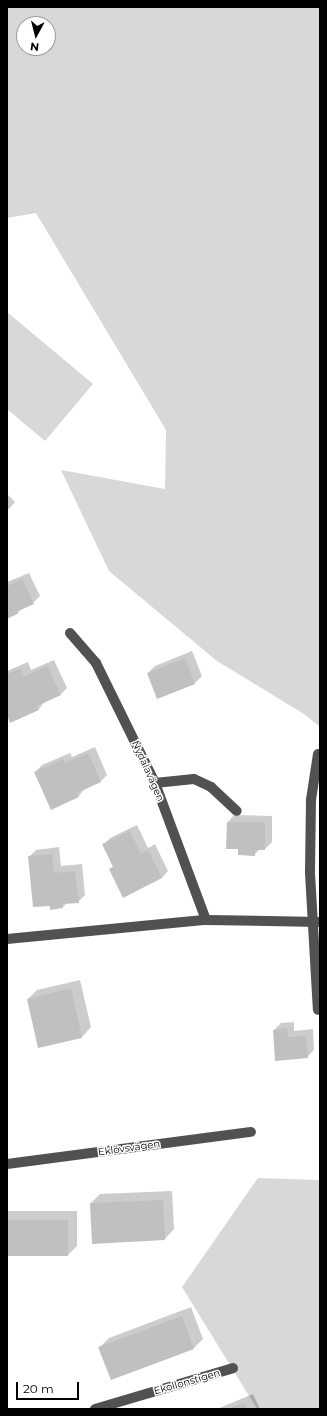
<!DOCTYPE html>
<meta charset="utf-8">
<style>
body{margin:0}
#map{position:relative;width:327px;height:1416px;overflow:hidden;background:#fff;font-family:Montserrat,sans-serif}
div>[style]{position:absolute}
.green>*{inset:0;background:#d8d8d8}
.shadow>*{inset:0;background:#0003}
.building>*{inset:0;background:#c0c0c0}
.minor>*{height:10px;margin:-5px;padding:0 5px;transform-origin:5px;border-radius:5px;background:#515151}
span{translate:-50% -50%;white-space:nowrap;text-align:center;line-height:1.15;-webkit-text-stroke:3px #fff;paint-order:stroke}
.street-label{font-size:10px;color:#000}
.frame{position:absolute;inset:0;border:8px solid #000;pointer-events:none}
.north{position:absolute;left:16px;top:16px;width:40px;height:40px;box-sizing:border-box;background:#fff;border:1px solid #999;border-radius:50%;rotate:187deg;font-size:11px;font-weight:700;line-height:16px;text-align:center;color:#000}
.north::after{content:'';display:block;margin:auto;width:14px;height:18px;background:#000;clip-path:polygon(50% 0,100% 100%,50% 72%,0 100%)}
.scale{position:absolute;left:16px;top:1382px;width:63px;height:18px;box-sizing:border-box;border:2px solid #000;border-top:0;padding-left:5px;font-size:12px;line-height:14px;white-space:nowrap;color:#000;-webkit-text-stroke:3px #fff;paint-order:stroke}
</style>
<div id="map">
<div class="green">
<div style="clip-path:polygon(evenodd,7px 7px,320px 7px,320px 727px,304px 714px,217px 661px,109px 571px,61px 470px,165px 489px,166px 430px,36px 213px,7px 218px,7px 7px,24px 24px,48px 24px,48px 48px,24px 48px,24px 24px)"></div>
<div style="clip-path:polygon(7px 312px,93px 384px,45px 441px,7px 409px)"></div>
<div style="clip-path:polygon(258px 1178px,320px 1180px,320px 1409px,257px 1409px,182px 1287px)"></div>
</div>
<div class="shadow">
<div style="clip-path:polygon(7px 494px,15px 502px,7px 511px)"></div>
<div style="clip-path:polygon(29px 573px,40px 596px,33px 603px,7px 618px,7px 582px)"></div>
<div style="clip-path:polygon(192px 651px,202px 676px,195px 683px,158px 698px,148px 673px,155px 666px)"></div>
<div style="clip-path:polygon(54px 660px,67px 688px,60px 695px,45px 701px,39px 709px,11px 722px,7px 713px,7px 671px,28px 662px,31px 670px)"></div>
<div style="clip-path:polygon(95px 747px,107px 775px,100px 782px,85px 788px,79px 796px,51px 809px,35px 772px,42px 765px,70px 753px,72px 757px)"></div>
<div style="clip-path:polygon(234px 815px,272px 816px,272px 842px,265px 849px,260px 849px,254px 855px,239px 848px,228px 822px)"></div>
<div style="clip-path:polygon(137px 825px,148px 848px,155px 844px,168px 871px,162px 878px,110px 869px,114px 866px,103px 845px,110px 838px)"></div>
<div style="clip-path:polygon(59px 847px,61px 866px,82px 864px,85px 895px,78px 902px,67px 903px,63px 907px,29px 857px,36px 850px)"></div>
<div style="clip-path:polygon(80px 980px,91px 1027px,82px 1037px,39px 1047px,28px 999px,37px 990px)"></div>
<div style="clip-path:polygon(294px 1022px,294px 1031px,313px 1029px,314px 1050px,307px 1057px,274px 1030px,281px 1023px)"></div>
<div style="clip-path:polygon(172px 1191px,174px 1229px,165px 1239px,91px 1203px,100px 1194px)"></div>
<div style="clip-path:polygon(7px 1211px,77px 1211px,77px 1246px,68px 1255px,7px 1255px)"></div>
<div style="clip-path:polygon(191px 1307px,203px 1339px,194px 1348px,100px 1347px,109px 1338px)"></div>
<div style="clip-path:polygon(253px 1394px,260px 1409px,217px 1409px)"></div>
</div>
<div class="building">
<div style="clip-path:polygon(22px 579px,34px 604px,18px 611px,19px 613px,7px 619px,7px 586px)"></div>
<div style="clip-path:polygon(185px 658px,195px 684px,157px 699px,147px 673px)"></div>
<div style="clip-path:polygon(47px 666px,61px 695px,37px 706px,39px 710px,10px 723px,7px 715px,7px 674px,21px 668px,24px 677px)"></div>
<div style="clip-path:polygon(88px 753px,101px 782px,77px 793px,79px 797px,51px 810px,34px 772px,63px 759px,65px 763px)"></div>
<div style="clip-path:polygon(227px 822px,265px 822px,265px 850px,255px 850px,255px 856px,238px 855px,238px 849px,226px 849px)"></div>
<div style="clip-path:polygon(130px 831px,141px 854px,148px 850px,162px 878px,123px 898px,109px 869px,113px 867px,102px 844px)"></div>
<div style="clip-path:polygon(52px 854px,54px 873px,75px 871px,79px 903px,63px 904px,63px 908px,50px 910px,50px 906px,33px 907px,28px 856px)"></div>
<div style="clip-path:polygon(71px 988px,82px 1038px,38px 1048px,27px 999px)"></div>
<div style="clip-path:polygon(287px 1028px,288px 1037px,306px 1036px,308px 1058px,275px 1061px,273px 1030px)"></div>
<div style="clip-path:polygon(163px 1200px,165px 1240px,92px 1244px,90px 1203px)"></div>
<div style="clip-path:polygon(7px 1220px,68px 1220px,68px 1256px,7px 1256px)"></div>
<div style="clip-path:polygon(182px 1316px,194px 1349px,111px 1380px,98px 1347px)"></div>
<div style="clip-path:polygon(244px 1403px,247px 1409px,228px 1409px)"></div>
</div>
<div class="minor">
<div style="left:70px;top:633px;width:40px;rotate:49deg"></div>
<div style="left:96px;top:663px;width:134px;rotate:63.8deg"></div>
<div style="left:155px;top:783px;width:146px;rotate:69.6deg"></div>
<div style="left:318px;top:754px;width:47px;rotate:98.7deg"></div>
<div style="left:311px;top:800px;width:73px;rotate:90.8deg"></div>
<div style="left:310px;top:873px;width:137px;rotate:86.7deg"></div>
<div style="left:155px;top:783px;width:39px;rotate:-6deg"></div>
<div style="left:194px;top:779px;width:19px;rotate:25deg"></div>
<div style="left:211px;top:787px;width:35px;rotate:43deg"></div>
<div style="left:7px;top:939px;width:200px;rotate:-5.5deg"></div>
<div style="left:206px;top:920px;width:114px;rotate:1deg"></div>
<div style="left:7px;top:1164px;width:246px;rotate:-7.5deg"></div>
<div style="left:95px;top:1409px;width:144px;rotate:-16.5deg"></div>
</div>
<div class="street-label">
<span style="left:148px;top:771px;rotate:66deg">Nydalavägen</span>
<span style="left:129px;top:1148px;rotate:-8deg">Eklövsvägen</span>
<span style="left:187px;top:1382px;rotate:-16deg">Ekollonstigen</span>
</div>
<div class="frame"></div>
<div class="north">N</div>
<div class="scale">20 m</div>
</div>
